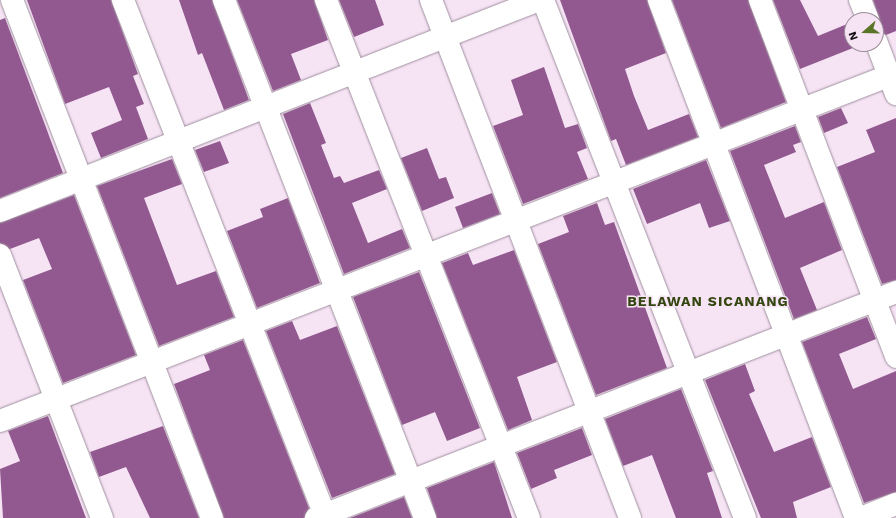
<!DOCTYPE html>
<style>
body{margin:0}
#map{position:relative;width:896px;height:518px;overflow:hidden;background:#f6e4f5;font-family:"Work Sans",sans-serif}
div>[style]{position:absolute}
.building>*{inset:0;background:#925990}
.roads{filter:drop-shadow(0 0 1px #a0909f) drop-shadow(0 0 1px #a0909f)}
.minor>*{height:22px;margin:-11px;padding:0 11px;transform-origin:11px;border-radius:11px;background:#fff}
span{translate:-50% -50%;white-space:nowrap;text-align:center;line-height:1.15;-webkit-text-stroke:3px #f6e4f5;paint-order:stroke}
.district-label{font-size:14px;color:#344610;font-weight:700;letter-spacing:1px}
.north{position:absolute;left:844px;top:12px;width:40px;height:40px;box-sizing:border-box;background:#f6e4f5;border:1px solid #9c8e9b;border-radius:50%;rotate:250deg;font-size:11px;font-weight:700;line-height:16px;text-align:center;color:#140e14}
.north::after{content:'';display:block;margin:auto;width:14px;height:18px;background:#5b7528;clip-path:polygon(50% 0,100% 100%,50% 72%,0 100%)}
</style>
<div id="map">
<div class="building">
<div style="clip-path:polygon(27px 0,111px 0,138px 74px,133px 76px,144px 104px,136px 107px,148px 139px,101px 158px,91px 133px,122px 120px,109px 87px,65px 104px)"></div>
<div style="clip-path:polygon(179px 0,212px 0,249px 100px,224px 110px,202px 53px,198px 55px)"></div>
<div style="clip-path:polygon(237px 0,314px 0,328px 40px,291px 54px,301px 80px,273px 91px)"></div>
<div style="clip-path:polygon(339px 0,375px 0,384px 25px,354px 37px)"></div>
<div style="clip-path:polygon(560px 0,647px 0,666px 53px,625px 69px,634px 96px,648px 130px,689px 114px,698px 137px,626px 165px,616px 139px,611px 141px)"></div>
<div style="clip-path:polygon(672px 0,748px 0,786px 102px,721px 128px)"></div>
<div style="clip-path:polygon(773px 0,800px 0,818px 36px,852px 22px,852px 44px,863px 44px,800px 69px)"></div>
<div style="clip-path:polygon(873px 0,896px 0,896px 31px,886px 35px,877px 29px,880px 21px)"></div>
<div style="clip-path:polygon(5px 18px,63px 173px,0 198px,0 20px)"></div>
<div style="clip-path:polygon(544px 67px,565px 128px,578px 124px,587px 148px,577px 152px,588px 179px,523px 204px,493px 126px,523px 115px,511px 80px)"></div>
<div style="clip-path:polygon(310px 103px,326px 143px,321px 145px,334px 178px,340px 176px,344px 183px,379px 170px,387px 189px,352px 203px,368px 243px,402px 229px,410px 248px,344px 274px,283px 114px)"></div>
<div style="clip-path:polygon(841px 108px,848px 123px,824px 133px,818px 117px)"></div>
<div style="clip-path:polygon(896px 118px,896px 280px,882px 284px,837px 167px,875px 152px,866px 130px)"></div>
<div style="clip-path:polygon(795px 126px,801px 142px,793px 145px,796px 152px,764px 165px,785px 218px,824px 202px,842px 250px,800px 268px,817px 310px,794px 319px,730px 151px)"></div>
<div style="clip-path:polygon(220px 141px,229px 163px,204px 172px,195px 150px)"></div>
<div style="clip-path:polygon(427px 148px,439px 179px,446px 177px,454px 198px,422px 211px,401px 158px)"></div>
<div style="clip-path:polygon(172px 159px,182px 184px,144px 198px,177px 285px,216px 271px,234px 317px,159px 346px,97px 186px)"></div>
<div style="clip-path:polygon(706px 160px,730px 221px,709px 228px,700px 203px,647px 224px,633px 189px)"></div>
<div style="clip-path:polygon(492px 193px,500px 214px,463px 228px,455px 207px)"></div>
<div style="clip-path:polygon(74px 195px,136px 355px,63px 383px,23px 280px,52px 269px,39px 238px,10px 249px,0 243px,0 223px)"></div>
<div style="clip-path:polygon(288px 198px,320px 283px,257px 308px,227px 231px,263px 217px,260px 209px)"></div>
<div style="clip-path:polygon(597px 203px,605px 225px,614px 222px,667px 368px,596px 395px,538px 244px,569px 232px,563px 216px)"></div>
<div style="clip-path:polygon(514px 250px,557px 362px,517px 377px,532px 420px,508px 430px,442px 263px,468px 253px,473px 265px)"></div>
<div style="clip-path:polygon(419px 272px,480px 428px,447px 441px,435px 412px,402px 425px,353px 297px)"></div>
<div style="clip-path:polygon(867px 317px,876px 339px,839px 354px,853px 389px,896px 371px,896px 492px,864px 503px,802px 342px)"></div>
<div style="clip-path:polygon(292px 321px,300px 340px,337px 326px,395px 474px,332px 498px,266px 331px)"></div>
<div style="clip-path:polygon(243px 340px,309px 508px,304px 518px,224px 518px,174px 384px,210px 370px,204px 355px)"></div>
<div style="clip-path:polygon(745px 364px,755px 391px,749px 394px,774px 452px,812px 437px,831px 487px,793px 502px,797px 518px,761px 518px,705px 380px)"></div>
<div style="clip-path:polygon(681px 389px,713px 471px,707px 473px,722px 518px,676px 518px,652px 455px,623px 466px,605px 419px)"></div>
<div style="clip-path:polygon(48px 416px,86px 518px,3px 518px,0 469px,20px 461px,8px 431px)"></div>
<div style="clip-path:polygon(163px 426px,199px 518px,150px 518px,126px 467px,99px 477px,90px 452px)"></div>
<div style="clip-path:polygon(582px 428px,592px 455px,554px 470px,557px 478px,531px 489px,517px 453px)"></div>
<div style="clip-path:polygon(494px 462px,512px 518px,437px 518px,427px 488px)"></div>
<div style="clip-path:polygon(404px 497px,412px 518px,350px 518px)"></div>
</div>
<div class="roads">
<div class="minor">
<div style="left:12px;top:0;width:555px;rotate:68.89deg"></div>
<div style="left:123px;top:0;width:556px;rotate:68.6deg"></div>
<div style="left:224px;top:0;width:556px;rotate:68.79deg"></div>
<div style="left:326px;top:0;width:556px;rotate:68.6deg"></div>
<div style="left:431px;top:0;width:555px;rotate:68.98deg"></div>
<div style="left:543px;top:0;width:556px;rotate:68.7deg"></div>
<div style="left:659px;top:0;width:554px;rotate:69.18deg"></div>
<div style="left:760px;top:0;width:382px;rotate:69.1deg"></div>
<div style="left:860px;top:0;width:22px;rotate:68deg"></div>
<div style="left:876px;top:41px;width:57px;rotate:69.3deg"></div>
<div style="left:0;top:211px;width:579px;rotate:-21.38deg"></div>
<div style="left:0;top:255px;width:282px;rotate:68.8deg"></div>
<div style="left:0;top:421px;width:961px;rotate:-21.23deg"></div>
<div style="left:316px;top:518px;width:622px;rotate:-21.29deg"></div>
<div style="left:861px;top:518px;width:38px;rotate:-22deg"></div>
</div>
</div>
<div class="district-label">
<span style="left:708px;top:301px">BELAWAN SICANANG</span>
</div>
<div class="north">N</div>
</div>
